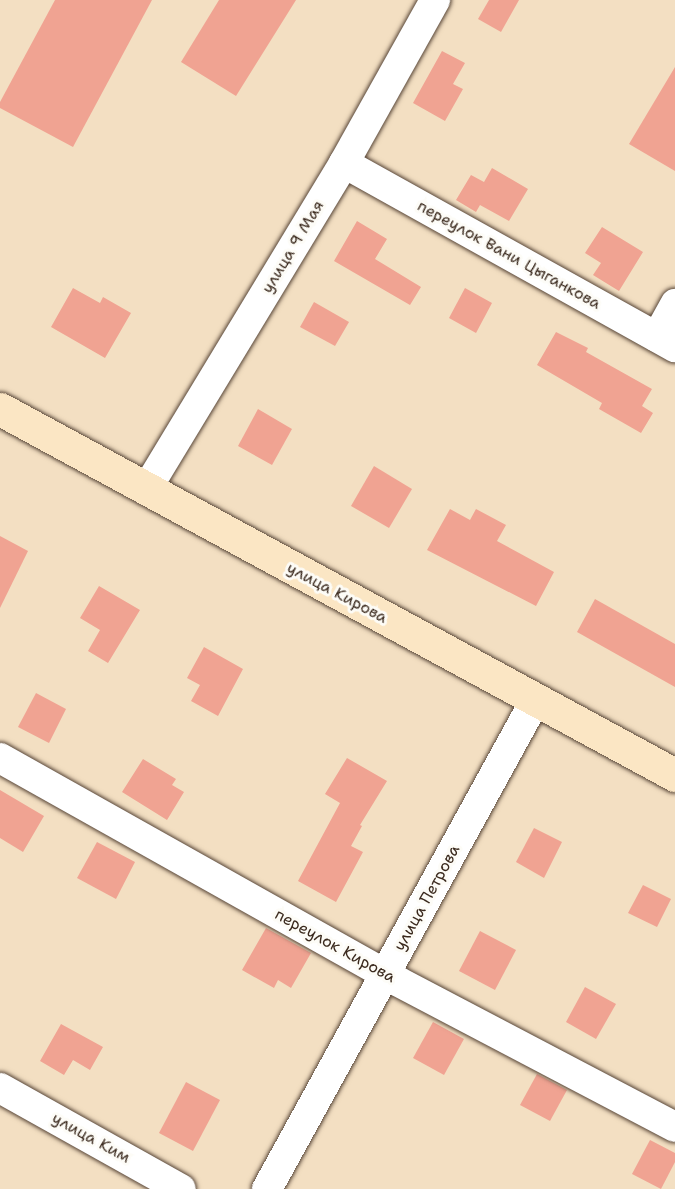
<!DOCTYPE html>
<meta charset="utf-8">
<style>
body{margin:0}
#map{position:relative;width:675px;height:1189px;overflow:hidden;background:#f3dfc2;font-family:"Shantell Sans",sans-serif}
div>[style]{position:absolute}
.building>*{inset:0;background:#f0a392}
.roads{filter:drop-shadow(0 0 2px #574537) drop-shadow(0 0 2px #574537)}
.street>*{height:30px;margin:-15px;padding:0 15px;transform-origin:15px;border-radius:15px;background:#fff}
.secondary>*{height:33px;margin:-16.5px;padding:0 16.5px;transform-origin:16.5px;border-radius:16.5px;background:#fbe6c4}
span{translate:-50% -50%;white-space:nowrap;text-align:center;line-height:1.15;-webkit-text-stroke:6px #fdfcf7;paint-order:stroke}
.street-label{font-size:16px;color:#3b2a1e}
</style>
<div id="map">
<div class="building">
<div style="clip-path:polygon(55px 0,152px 0,73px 147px,0 108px,0 102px)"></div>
<div style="clip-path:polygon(219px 0,296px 0,236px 96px,181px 62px)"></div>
<div style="clip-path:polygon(489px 0,519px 0,501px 32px,478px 19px)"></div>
<div style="clip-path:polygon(442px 51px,465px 63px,453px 84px,463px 89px,445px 121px,413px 103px)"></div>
<div style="clip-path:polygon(675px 67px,675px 171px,629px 144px)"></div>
<div style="clip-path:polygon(492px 168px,528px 189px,509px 221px,480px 205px,476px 212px,456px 200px,471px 175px,484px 182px)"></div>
<div style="clip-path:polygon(357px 221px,387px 239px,375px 259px,421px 287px,410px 305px,334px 261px)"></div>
<div style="clip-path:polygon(602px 227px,643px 252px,619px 291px,593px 275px,601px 263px,585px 253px)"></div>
<div style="clip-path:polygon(73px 288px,100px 303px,103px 297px,131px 313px,105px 358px,51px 327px)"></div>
<div style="clip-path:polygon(465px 288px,492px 303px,476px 333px,449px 318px)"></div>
<div style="clip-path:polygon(314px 302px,349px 322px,335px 346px,300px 327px)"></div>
<div style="clip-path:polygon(556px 332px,588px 348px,586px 352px,652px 389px,642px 406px,653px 413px,641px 433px,599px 409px,602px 403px,537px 365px)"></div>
<div style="clip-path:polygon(258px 409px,292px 429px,272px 465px,238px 446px)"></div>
<div style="clip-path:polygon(374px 466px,412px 489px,389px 528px,351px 506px)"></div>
<div style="clip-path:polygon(450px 509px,470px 520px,476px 509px,506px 525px,497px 541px,554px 572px,536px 606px,427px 550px)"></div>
<div style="clip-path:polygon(0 536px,28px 551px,0 608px)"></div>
<div style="clip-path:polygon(99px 586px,140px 610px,108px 663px,88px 651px,100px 630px,80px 618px)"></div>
<div style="clip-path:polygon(595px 599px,675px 644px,675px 687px,577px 632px)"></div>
<div style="clip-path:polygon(204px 647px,243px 669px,218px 716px,191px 701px,200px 685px,187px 678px)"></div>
<div style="clip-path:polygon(36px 693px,66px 709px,49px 743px,18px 727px)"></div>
<div style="clip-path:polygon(347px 758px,387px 781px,360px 825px,362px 826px,351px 846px,363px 852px,336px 902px,298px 881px,340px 803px,325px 794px)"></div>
<div style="clip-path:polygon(143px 759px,176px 779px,172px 785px,184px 792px,167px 820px,122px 792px)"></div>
<div style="clip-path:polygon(0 790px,44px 816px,23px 852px,0 838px)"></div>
<div style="clip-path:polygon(534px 828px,562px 842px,544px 878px,516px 862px)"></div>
<div style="clip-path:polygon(97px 842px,135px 862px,116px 899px,77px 878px)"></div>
<div style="clip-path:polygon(643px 885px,671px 899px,657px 927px,628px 913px)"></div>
<div style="clip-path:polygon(266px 928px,311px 953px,291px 988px,278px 980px,274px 988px,242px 970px)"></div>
<div style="clip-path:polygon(480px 931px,516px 950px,495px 990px,459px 971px)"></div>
<div style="clip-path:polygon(585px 987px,616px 1004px,596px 1039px,566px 1022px)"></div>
<div style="clip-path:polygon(433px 1022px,464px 1039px,444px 1075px,413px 1058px)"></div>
<div style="clip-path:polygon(61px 1024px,103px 1047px,90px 1070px,73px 1060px,64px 1075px,40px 1061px)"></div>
<div style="clip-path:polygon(537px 1074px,567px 1090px,550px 1121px,520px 1105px)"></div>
<div style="clip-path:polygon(186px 1082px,220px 1100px,193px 1151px,159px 1133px)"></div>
<div style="clip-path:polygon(650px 1140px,675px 1153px,675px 1162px,661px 1189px,632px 1174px)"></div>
</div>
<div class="roads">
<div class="street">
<div style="left:344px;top:163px;width:379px;rotate:29.1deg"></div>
<div style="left:657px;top:337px;width:38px;rotate:-61deg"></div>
<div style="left:146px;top:490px;width:382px;rotate:-58.8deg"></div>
<div style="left:344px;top:163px;width:187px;rotate:-60.8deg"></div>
<div style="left:0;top:758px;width:455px;rotate:29.3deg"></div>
<div style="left:397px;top:981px;width:314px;rotate:27.7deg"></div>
<div style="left:0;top:1088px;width:207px;rotate:29.2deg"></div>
<div style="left:267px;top:1189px;width:557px;rotate:-61.23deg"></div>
</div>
<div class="secondary">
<div style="left:0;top:409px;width:768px;rotate:28.47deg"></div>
</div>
</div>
<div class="street-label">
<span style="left:293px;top:247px;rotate:-59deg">улица 9 Мая</span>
<span style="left:509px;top:255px;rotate:29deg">переулок Вани Цыганкова</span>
<span style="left:337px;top:593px;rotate:28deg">улица Кирова</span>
<span style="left:427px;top:898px;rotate:-61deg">улица Петрова</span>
<span style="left:335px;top:946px;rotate:29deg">переулок Кирова</span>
<span style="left:91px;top:1138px;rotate:29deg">улица Ким</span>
</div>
</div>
